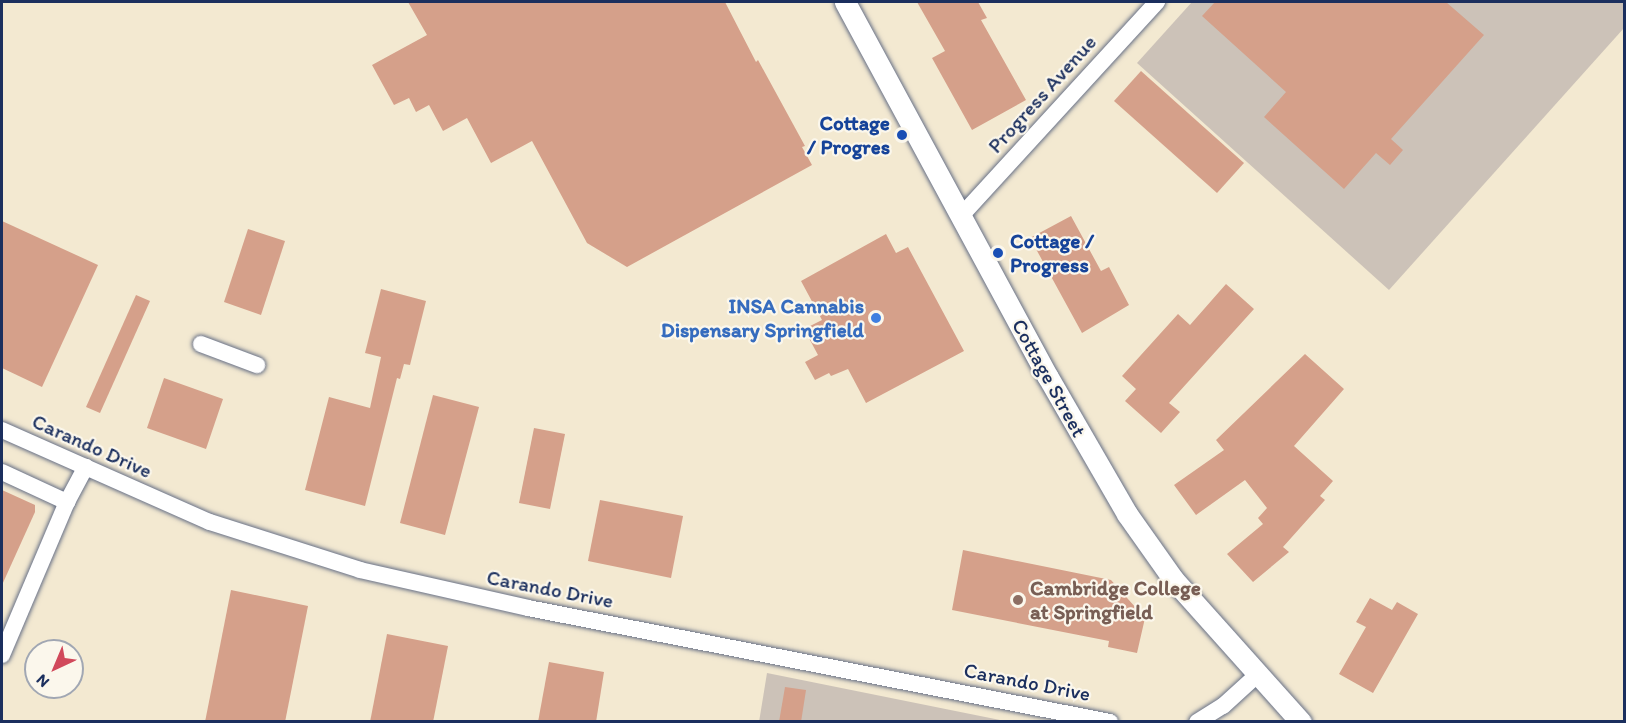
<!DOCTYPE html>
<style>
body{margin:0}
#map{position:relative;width:1626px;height:723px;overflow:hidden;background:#f3e9d1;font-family:Itim,sans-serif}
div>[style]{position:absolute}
.industrial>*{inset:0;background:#ccc2b8}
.building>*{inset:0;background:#d5a08a}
.roads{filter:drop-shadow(0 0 2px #677086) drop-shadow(0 0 2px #677086)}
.minor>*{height:16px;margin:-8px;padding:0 8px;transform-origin:8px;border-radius:8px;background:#fff}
.major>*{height:21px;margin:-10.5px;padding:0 10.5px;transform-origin:10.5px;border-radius:10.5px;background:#fff}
.dots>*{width:16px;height:16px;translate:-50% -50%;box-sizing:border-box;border:3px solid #fbf7ec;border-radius:50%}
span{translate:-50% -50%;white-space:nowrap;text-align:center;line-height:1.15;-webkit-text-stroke:4.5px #fbf7ec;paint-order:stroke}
.street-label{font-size:21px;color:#1b2f5e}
.transit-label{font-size:21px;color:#164399;font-weight:700}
.right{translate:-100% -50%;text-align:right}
.left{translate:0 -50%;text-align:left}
.shop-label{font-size:21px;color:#366cbe;font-weight:700}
.education-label{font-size:21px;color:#785e54;font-weight:700}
.frame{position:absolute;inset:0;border:3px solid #1b2f5e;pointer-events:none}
.north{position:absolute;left:24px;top:639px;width:60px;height:60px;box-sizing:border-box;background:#fbf7ec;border:2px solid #a1a7b3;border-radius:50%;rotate:224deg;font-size:16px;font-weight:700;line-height:24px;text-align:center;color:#1b2f5e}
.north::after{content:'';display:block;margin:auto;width:21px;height:27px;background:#d1495b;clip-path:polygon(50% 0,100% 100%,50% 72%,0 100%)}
</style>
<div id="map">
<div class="industrial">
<div style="clip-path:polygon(1192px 2px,1624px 2px,1624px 28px,1389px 290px,1137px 63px)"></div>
<div style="clip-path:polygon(767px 673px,1005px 721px,759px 722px)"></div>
</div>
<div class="building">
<div style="clip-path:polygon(408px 2px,725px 2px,756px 62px,758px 60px,805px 146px,802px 147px,812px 165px,627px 267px,587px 243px,532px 141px,491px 163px,467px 118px,443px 131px,429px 105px,416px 112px,409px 98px,394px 105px,372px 65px,427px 35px)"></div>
<div style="clip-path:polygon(917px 2px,978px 2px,987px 18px,981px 20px,1026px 100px,972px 130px,932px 58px,945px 51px)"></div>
<div style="clip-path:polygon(1215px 2px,1446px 2px,1484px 35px,1391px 139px,1403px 150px,1390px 165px,1376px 153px,1344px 189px,1264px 117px,1286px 92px,1202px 16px)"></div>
<div style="clip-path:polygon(1141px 71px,1244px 163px,1217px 193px,1114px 101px)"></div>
<div style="clip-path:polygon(1071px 216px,1101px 271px,1109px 267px,1129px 305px,1082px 333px,1030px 238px)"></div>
<div style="clip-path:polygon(2px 221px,98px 265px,42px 387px,2px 368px)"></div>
<div style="clip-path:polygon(248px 229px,285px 241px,261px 315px,224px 302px)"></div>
<div style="clip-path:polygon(886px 234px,896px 253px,908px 247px,964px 351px,866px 403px,848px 369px,831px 376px,829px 373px,815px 380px,805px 362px,818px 355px,804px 329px,822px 320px,801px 281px)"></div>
<div style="clip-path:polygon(1226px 284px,1254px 309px,1169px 403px,1180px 412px,1161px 433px,1125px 401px,1136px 389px,1122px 376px,1178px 314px,1190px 325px)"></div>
<div style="clip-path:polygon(381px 289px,426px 301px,410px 365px,404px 364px,400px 379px,397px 378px,365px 506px,305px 490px,329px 397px,370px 408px,381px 357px,365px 353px)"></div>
<div style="clip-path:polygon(136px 295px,150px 301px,100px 413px,86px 407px)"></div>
<div style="clip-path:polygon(1305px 354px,1344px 389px,1294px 446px,1333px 481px,1320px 496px,1325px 500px,1283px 547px,1289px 552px,1253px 582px,1227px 554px,1263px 524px,1258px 518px,1267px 508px,1245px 480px,1196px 515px,1174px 485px,1224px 450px,1216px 440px)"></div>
<div style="clip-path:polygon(164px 378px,223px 399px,206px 449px,147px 428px)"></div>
<div style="clip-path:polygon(433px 395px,479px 407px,445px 535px,400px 523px)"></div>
<div style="clip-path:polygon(534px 428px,565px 434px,550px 509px,519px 503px)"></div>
<div style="clip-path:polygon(2px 490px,35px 505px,35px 512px,2px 585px)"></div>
<div style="clip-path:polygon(600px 500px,683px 516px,671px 578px,588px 561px)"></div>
<div style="clip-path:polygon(963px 550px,1111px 580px,1145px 618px,1137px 653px,1108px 647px,1109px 641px,952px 610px)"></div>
<div style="clip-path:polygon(231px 590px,308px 606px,285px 722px,205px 722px)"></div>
<div style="clip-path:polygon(1370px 598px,1392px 610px,1397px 602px,1418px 614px,1373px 693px,1339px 674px,1366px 627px,1356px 622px)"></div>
<div style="clip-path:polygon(387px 634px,448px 646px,433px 722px,370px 722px)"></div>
<div style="clip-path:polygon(549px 662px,604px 672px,596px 722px,538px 722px)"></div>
<div style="clip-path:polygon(785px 687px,806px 690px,801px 722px,779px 722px)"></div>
</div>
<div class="roads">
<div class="minor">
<div style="left:960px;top:217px;width:292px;rotate:-47.5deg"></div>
<div style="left:201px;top:344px;width:60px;rotate:20.6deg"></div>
<div style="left:2px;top:430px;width:227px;rotate:23.9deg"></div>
<div style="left:210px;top:522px;width:157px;rotate:17.7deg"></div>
<div style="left:360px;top:570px;width:172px;rotate:12.7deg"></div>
<div style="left:528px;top:608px;width:593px;rotate:11.08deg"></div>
<div style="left:2px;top:472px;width:72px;rotate:24.8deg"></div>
<div style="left:67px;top:502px;width:40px;rotate:-62deg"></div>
<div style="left:2px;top:655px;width:166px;rotate:-67deg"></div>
<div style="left:1197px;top:722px;width:31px;rotate:-32deg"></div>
<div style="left:1223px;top:706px;width:47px;rotate:-42.4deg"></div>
</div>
<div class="major">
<div style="left:845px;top:2px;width:426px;rotate:61.6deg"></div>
<div style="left:1048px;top:377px;width:158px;rotate:60deg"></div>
<div style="left:1127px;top:514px;width:80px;rotate:54.7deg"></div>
<div style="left:1173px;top:579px;width:192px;rotate:48.2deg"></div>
</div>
</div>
<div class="dots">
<div style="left:902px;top:135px;background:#1a4fb4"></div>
<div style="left:998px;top:253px;background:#1a4fb4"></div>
<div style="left:876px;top:318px;background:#3f7fe0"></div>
<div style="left:1018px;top:600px;background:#8d6e63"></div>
</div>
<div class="street-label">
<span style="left:1042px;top:94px;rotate:-48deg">Progress Avenue</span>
<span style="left:1049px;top:378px;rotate:61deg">Cottage Street</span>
<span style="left:92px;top:446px;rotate:24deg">Carando Drive</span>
<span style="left:550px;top:589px;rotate:11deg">Carando Drive</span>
<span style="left:1027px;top:682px;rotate:11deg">Carando Drive</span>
</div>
<div class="transit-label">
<span class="right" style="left:890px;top:135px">Cottage<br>/ Progres</span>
<span class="left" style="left:1010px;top:253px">Cottage /<br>Progress</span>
</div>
<div class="shop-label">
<span class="right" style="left:864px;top:318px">INSA Cannabis<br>Dispensary Springfield</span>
</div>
<div class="education-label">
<span class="left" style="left:1030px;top:600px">Cambridge College<br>at Springfield</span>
</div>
<div class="frame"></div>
<div class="north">N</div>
</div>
